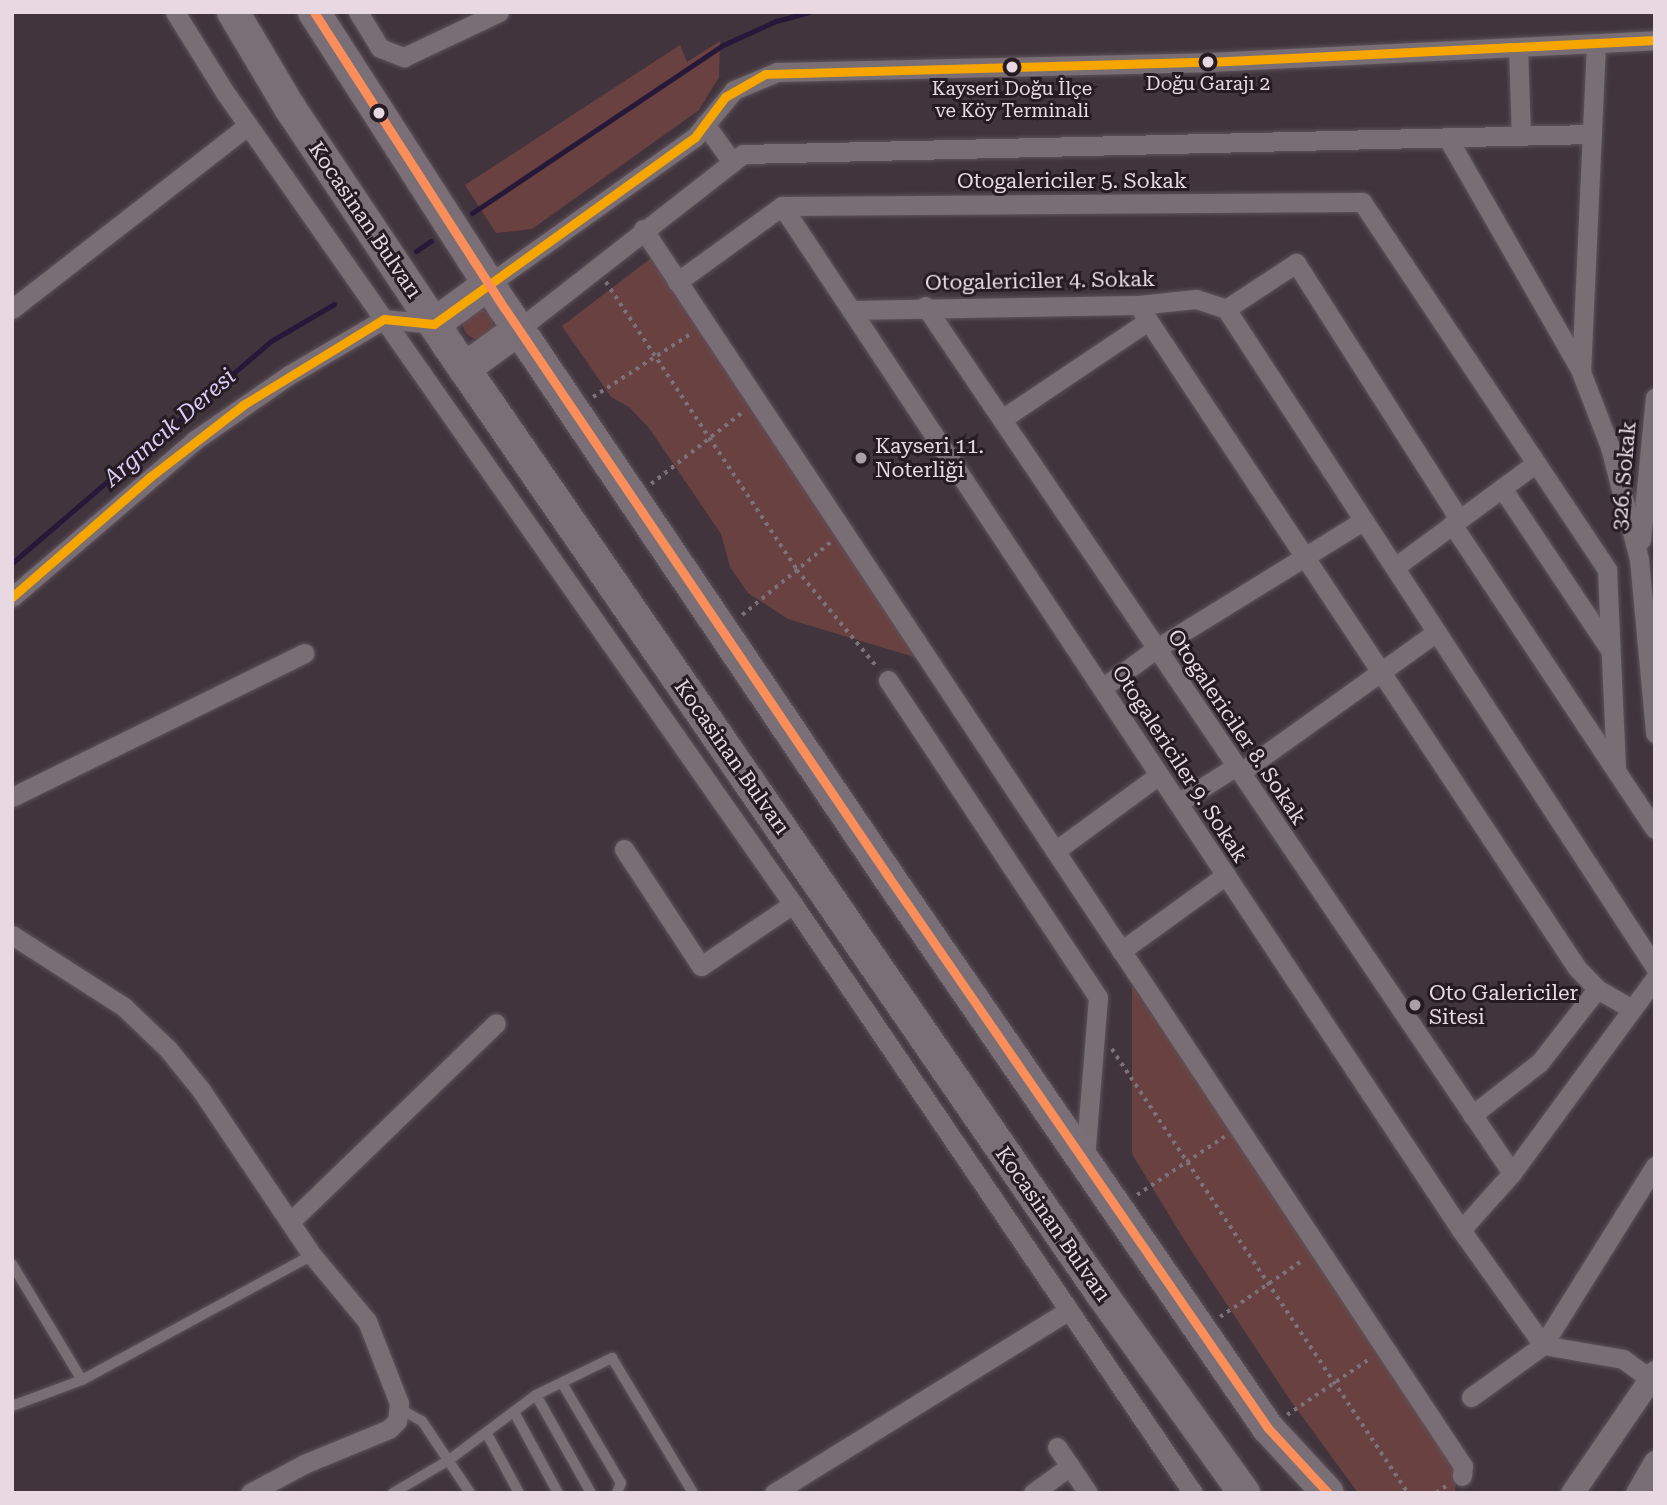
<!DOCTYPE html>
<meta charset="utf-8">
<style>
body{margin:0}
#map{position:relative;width:1667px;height:1505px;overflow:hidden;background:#41343d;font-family:"Roboto Serif",serif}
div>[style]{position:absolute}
.green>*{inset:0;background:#6a4141}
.round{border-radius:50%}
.stream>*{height:5px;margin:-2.5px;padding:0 2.5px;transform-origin:2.5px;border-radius:2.5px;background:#271739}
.path>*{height:3.5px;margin-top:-1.75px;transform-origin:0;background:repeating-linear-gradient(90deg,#7c7378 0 3.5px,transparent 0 8.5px)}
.roads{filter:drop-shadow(0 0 2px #5d525a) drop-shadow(0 0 2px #5d525a)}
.service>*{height:10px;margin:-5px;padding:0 5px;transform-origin:5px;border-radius:5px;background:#786e74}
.minor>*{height:19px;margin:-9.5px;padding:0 9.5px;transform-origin:9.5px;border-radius:9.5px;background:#786e74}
.tertiary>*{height:23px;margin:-11.5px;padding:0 11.5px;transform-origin:11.5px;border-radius:11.5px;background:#786e74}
.trunk>*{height:32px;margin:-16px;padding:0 16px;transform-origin:16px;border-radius:16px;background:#7a6e77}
.bus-1>*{height:9px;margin:-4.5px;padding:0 4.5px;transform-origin:4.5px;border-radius:4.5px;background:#f7a600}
.bus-2>*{height:9px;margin:-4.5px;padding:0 4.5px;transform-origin:4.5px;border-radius:4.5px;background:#fa8e5a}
.dots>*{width:19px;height:19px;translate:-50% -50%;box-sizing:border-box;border:4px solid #261b22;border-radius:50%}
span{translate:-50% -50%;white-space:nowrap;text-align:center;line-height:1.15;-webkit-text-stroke:6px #261b22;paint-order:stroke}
.bus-label{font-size:19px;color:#e7d8e1}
.street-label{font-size:21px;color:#e7d8e1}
.poi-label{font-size:21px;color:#e7d8e1}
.left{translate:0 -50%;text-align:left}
.water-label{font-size:23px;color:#dbccf6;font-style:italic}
.frame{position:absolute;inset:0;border:14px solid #e7d8e1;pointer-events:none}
</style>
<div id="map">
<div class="green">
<div style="clip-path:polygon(720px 41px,719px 77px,699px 110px,532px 229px,496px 233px,465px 185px,680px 45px,687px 62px)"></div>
<div style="clip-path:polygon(654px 256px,931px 662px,788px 619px,748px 593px,730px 567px,721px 534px,649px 428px,629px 407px,611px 397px,562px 326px)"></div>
<div class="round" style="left:463px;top:309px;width:30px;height:30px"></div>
<div style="clip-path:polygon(1132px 986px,1457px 1459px,1455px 1493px,1358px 1493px,1288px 1397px,1183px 1238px,1132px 1154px)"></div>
</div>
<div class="stream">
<div style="left:472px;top:213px;width:302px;rotate:-33.8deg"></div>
<div style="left:723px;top:45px;width:58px;rotate:-24.4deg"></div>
<div style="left:776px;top:21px;width:35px;rotate:-15deg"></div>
<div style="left:416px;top:251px;width:18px;rotate:-34deg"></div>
<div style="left:12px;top:563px;width:341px;rotate:-40.6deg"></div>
<div style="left:271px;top:341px;width:73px;rotate:-30.4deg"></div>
</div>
<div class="path">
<div style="left:606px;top:282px;width:346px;rotate:56.4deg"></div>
<div style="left:797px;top:570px;width:126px;rotate:50.5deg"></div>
<div style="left:593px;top:397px;width:118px;rotate:-32.9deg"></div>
<div style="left:651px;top:484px;width:118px;rotate:-38.1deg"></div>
<div style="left:742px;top:615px;width:115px;rotate:-39.4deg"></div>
<div style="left:1112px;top:1049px;width:534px;rotate:56.31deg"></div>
<div style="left:1137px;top:1195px;width:105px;rotate:-33.7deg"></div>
<div style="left:1220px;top:1317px;width:101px;rotate:-34.5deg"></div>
<div style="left:1287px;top:1415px;width:102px;rotate:-34.2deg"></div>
<div style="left:1436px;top:1493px;width:12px;rotate:-35deg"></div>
</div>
<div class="roads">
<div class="service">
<div style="left:12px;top:1264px;width:135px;rotate:58.9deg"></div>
<div style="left:562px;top:1383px;width:116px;rotate:59.5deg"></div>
<div style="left:621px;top:1483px;width:11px;rotate:112deg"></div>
<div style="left:536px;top:1395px;width:112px;rotate:60.7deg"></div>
<div style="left:12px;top:1406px;width:75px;rotate:-20.4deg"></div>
<div style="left:82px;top:1380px;width:262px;rotate:-28.5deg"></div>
<div style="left:400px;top:1409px;width:25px;rotate:29deg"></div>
<div style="left:422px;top:1421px;width:87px;rotate:56.3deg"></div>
<div style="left:514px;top:1412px;width:92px;rotate:61.5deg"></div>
<div style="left:487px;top:1434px;width:67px;rotate:61.5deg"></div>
<div style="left:393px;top:1493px;width:65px;rotate:-30.5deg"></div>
<div style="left:449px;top:1460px;width:109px;rotate:-36.8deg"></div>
<div style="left:536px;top:1395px;width:85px;rotate:-26deg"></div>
<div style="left:612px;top:1358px;width:157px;rotate:59deg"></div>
</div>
<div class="minor">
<div style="left:175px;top:12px;width:93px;rotate:58.2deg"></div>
<div style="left:224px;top:91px;width:992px;rotate:55.01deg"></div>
<div style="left:793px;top:904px;width:712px;rotate:55.82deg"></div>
<div style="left:358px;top:12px;width:42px;rotate:58.6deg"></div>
<div style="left:380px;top:48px;width:26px;rotate:21deg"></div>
<div style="left:404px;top:57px;width:105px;rotate:-25.3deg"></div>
<div style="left:1596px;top:43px;width:329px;rotate:92.6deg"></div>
<div style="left:1581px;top:372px;width:80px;rotate:68.9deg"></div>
<div style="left:1610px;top:447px;width:116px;rotate:75.5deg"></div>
<div style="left:1639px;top:559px;width:175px;rotate:84.7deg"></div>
<div style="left:1518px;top:47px;width:89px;rotate:88.1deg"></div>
<div style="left:705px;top:124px;width:47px;rotate:54.6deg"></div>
<div style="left:1447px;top:137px;width:270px;rotate:60.2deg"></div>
<div style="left:782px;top:206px;width:1229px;rotate:56.45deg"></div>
<div style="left:1461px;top:1230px;width:141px;rotate:54.5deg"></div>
<div style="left:1543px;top:1345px;width:81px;rotate:9.9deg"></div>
<div style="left:1623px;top:1359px;width:34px;rotate:36deg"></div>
<div style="left:782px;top:206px;width:580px;rotate:-0.4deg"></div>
<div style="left:1362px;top:202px;width:442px;rotate:56.3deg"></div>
<div style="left:1607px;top:570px;width:201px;rotate:87.4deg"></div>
<div style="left:643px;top:229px;width:1484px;rotate:56.46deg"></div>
<div style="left:1463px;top:1466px;width:10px;rotate:96deg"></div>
<div style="left:677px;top:282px;width:130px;rotate:-35.9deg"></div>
<div style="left:489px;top:284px;width:253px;rotate:-35.5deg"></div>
<div style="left:695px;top:137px;width:61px;rotate:-50.3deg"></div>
<div style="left:734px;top:90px;width:47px;rotate:-22.7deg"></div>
<div style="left:777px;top:72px;width:431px;rotate:-1.3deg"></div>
<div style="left:1208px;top:62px;width:448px;rotate:-2.8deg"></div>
<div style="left:1138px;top:305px;width:795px;rotate:56.49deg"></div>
<div style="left:1577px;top:968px;width:29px;rotate:46deg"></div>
<div style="left:1597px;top:989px;width:40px;rotate:29.7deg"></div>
<div style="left:925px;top:306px;width:1047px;rotate:55.9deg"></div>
<div style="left:12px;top:309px;width:299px;rotate:-37.9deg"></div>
<div style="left:1226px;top:309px;width:84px;rotate:-33.3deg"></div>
<div style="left:1296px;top:263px;width:303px;rotate:57.5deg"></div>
<div style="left:852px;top:310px;width:286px;rotate:-1deg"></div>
<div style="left:1138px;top:305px;width:58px;rotate:-5.9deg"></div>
<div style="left:1196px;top:299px;width:32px;rotate:18deg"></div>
<div style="left:1226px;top:309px;width:785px;rotate:56.9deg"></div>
<div style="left:519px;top:329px;width:284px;rotate:-38deg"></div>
<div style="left:743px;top:154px;width:849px;rotate:-1.35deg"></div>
<div style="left:1002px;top:419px;width:176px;rotate:-33.9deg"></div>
<div style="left:1502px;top:488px;width:195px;rotate:56.3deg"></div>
<div style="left:1452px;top:524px;width:366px;rotate:56.4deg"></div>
<div style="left:1641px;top:540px;width:143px;rotate:-84.4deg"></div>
<div style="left:1395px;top:567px;width:175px;rotate:-36.4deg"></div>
<div style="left:12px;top:597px;width:241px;rotate:-40.6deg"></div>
<div style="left:195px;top:440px;width:114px;rotate:-34.7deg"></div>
<div style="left:289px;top:375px;width:110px;rotate:-30.5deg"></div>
<div style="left:384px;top:319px;width:50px;rotate:5.7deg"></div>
<div style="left:888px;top:680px;width:380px;rotate:56.5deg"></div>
<div style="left:1098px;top:997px;width:164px;rotate:94.6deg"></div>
<div style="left:1102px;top:688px;width:68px;rotate:-36deg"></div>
<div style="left:1157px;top:648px;width:242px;rotate:-31.7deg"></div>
<div style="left:1241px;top:772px;width:239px;rotate:-35.6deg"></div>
<div style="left:12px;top:797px;width:326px;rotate:-26.2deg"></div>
<div style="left:1178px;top:803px;width:69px;rotate:-32.5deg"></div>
<div style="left:624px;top:849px;width:140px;rotate:56.7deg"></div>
<div style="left:701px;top:966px;width:111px;rotate:-34deg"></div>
<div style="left:1055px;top:851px;width:129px;rotate:-36.2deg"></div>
<div style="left:12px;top:935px;width:133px;rotate:32.7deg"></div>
<div style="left:124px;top:1007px;width:61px;rotate:43.7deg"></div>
<div style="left:168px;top:1049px;width:53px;rotate:51.2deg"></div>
<div style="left:201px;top:1090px;width:199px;rotate:56.1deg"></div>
<div style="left:312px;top:1255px;width:86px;rotate:50.2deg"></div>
<div style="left:367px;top:1321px;width:88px;rotate:68.7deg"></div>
<div style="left:399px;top:1403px;width:18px;rotate:96deg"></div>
<div style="left:397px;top:1421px;width:11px;rotate:135deg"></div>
<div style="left:389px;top:1429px;width:92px;rotate:157.6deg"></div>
<div style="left:304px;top:1464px;width:61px;rotate:151.8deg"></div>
<div style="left:1121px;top:951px;width:130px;rotate:-35.9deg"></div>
<div style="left:1472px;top:1115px;width:86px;rotate:-37.9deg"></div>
<div style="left:1540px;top:1062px;width:93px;rotate:-52deg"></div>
<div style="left:290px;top:1222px;width:286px;rotate:-44deg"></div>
<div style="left:1461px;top:1230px;width:76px;rotate:-48.2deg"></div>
<div style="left:1512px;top:1173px;width:242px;rotate:-53.7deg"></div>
<div style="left:1471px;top:1397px;width:89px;rotate:-35.8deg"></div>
<div style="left:1543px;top:1345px;width:211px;rotate:-58deg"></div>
<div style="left:1057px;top:1447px;width:55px;rotate:56deg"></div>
<div style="left:774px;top:1493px;width:347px;rotate:-31.8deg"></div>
<div style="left:1033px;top:1493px;width:46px;rotate:-36.1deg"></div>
</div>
<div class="tertiary">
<div style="left:1572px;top:1493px;width:147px;rotate:-55.6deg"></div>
<div style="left:1637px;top:1493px;width:36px;rotate:-60deg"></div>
</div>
<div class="trunk">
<div style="left:233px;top:12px;width:112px;rotate:59.3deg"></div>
<div style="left:290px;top:108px;width:285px;rotate:56.3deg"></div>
<div style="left:448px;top:345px;width:1151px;rotate:55.44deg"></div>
<div style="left:1101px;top:1293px;width:246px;rotate:54.4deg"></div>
<div style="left:314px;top:12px;width:353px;rotate:57.3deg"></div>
<div style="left:505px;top:309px;width:684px;rotate:55.96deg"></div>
<div style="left:888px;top:876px;width:670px;rotate:55.46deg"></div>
<div style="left:1268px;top:1428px;width:88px;rotate:47.3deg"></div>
<div style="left:434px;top:324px;width:68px;rotate:-36deg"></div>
<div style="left:464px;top:369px;width:68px;rotate:-36deg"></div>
</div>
</div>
<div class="bus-1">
<div style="left:12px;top:597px;width:183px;rotate:-41deg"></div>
<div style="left:150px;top:477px;width:118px;rotate:-37.7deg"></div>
<div style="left:243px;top:405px;width:165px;rotate:-31.4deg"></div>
<div style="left:384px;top:319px;width:50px;rotate:5.7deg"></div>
<div style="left:434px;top:324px;width:321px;rotate:-35.6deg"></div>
<div style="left:695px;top:137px;width:50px;rotate:-53.1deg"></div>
<div style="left:725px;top:97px;width:46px;rotate:-29.9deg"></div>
<div style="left:765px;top:74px;width:443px;rotate:-1.6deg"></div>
<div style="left:1208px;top:62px;width:448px;rotate:-2.8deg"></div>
</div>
<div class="bus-2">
<div style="left:314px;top:12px;width:353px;rotate:57.3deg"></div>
<div style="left:505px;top:309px;width:684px;rotate:55.96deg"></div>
<div style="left:888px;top:876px;width:670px;rotate:55.46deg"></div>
<div style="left:1268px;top:1428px;width:88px;rotate:47.3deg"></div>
</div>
<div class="dots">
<div style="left:1208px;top:62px;background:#e7d8e1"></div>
<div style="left:1012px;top:67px;background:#e7d8e1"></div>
<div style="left:379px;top:113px;background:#e7d8e1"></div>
<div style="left:861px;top:458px;background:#ad9fa8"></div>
<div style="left:1415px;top:1005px;background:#ad9fa8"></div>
</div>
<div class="bus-label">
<span style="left:1208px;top:84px">Doğu Garajı 2</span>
<span style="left:1012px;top:100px">Kayseri Doğu İlçe<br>ve Köy Terminali</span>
</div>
<div class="street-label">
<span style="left:1072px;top:181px">Otogalericiler 5. Sokak</span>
<span style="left:365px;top:220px;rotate:56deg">Kocasinan Bulvarı</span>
<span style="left:1040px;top:281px;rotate:-1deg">Otogalericiler 4. Sokak</span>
<span style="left:1624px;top:476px;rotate:-85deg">326. Sokak</span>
<span style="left:1237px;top:727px;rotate:56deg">Otogalericiler 8. Sokak</span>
<span style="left:732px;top:757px;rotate:55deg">Kocasinan Bulvarı</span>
<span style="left:1180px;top:764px;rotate:57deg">Otogalericiler 9. Sokak</span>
<span style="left:1053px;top:1224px;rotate:55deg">Kocasinan Bulvarı</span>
</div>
<div class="poi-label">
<span class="left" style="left:875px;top:458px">Kayseri 11.<br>Noterliği</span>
<span class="left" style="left:1429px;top:1005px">Oto Galericiler<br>Sitesi</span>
</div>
<div class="water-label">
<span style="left:170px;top:428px;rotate:-41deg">Argıncık Deresi</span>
</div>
<div class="frame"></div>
</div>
